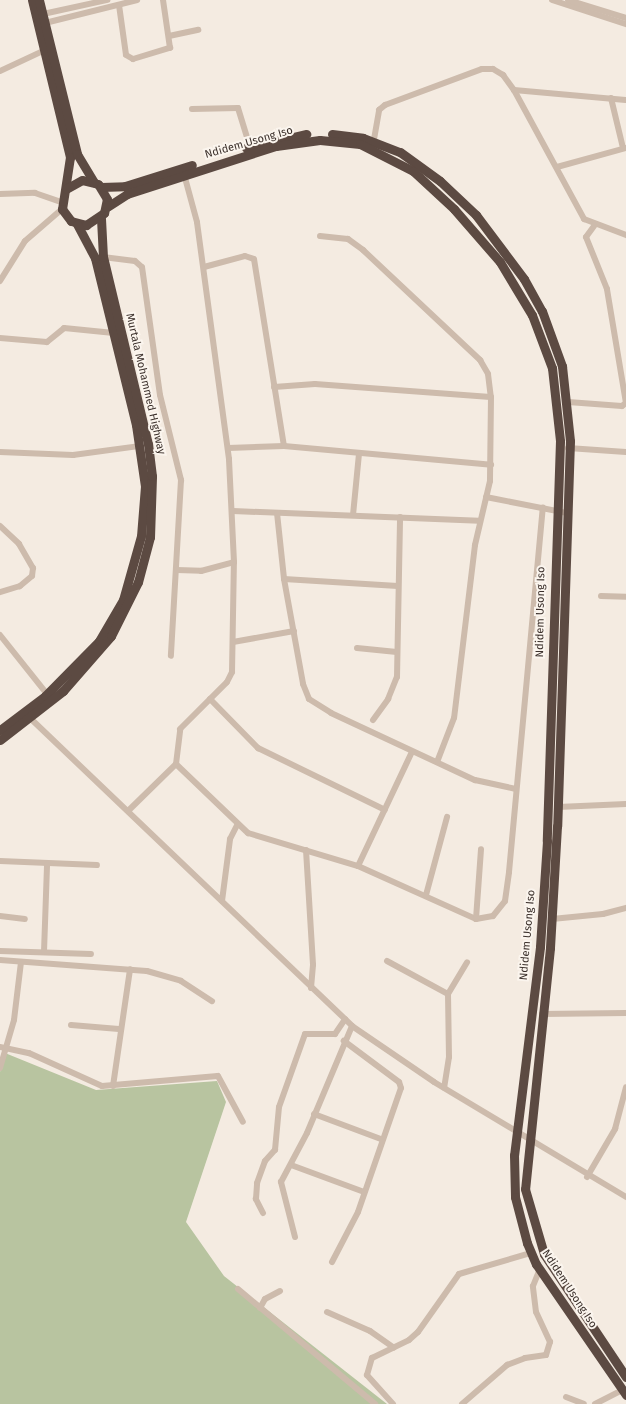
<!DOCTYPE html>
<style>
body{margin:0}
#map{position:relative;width:626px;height:1404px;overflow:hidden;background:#f4ebe1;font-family:"Fira Sans",sans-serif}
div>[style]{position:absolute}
.green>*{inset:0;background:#b8c4a0}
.minor>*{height:6px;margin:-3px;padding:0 3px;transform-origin:3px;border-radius:3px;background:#cdbbac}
.highway>*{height:9px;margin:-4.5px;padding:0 4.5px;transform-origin:4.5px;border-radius:4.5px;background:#5c4a42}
span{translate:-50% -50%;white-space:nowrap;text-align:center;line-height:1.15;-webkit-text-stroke:4px #fbf5ee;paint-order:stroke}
.street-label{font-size:11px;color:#3b302b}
</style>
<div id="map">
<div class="green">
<div style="clip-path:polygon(5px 1053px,96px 1090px,217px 1081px,226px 1102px,186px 1222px,224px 1276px,387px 1404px,0 1404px,0 1072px)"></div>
</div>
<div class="minor">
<div style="left:552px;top:0;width:78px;rotate:18deg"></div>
<div style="left:568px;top:0;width:61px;rotate:17.2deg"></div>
<div style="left:119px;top:5px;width:50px;rotate:82deg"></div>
<div style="left:126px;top:55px;width:8px;rotate:30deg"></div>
<div style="left:133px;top:59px;width:39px;rotate:-17deg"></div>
<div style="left:170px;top:48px;width:49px;rotate:-98.3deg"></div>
<div style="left:43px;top:14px;width:66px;rotate:-12.3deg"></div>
<div style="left:45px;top:23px;width:95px;rotate:-14deg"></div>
<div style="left:169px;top:36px;width:30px;rotate:-12deg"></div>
<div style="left:0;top:71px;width:50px;rotate:-25deg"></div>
<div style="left:514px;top:90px;width:112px;rotate:5.1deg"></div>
<div style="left:611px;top:98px;width:51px;rotate:76.5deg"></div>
<div style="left:192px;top:109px;width:46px;rotate:-1.2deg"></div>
<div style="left:238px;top:108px;width:41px;rotate:72.9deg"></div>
<div style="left:373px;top:145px;width:36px;rotate:-80deg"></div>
<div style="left:379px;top:110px;width:8px;rotate:-40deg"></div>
<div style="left:385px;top:105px;width:103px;rotate:-20.4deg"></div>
<div style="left:482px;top:69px;width:11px"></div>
<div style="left:493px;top:69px;width:12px;rotate:31deg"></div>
<div style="left:503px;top:75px;width:19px;rotate:54deg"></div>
<div style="left:514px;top:90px;width:147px;rotate:61.5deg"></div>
<div style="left:584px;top:219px;width:45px;rotate:20.9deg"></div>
<div style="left:557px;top:167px;width:72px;rotate:-15.4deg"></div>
<div style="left:0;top:194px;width:35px;rotate:-2deg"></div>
<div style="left:35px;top:193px;width:28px;rotate:19deg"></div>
<div style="left:320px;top:236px;width:28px;rotate:6deg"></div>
<div style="left:348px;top:239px;width:19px;rotate:36deg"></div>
<div style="left:363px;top:250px;width:161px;rotate:43.2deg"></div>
<div style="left:480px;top:360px;width:16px;rotate:60deg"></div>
<div style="left:488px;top:374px;width:23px;rotate:83deg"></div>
<div style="left:491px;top:397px;width:84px;rotate:90.7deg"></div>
<div style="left:490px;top:481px;width:66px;rotate:103.2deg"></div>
<div style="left:475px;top:545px;width:174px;rotate:96.9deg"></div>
<div style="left:454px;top:718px;width:47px;rotate:111.1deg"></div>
<div style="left:103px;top:257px;width:32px;rotate:7deg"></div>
<div style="left:135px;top:261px;width:9px;rotate:41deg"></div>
<div style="left:142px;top:267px;width:129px;rotate:82deg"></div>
<div style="left:160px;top:395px;width:88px;rotate:76.1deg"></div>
<div style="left:181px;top:480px;width:176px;rotate:93.3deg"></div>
<div style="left:204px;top:267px;width:42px;rotate:-15deg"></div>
<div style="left:245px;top:256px;width:9px;rotate:18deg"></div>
<div style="left:254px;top:259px;width:189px;rotate:80.9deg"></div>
<div style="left:0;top:281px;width:47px;rotate:-58deg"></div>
<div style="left:25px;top:241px;width:49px;rotate:-40.9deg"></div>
<div style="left:0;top:338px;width:47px;rotate:4.9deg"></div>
<div style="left:47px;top:342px;width:22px;rotate:-39deg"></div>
<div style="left:64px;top:328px;width:50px;rotate:5.7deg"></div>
<div style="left:274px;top:387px;width:41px;rotate:-4.2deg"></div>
<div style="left:315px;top:384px;width:176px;rotate:4.2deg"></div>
<div style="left:568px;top:402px;width:54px;rotate:4.2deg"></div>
<div style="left:622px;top:406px;width:5px;rotate:-37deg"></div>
<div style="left:626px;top:403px;width:116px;rotate:-99.5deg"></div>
<div style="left:607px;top:289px;width:56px;rotate:-112deg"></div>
<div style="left:586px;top:237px;width:14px;rotate:-54deg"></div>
<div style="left:228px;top:448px;width:56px;rotate:-2deg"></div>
<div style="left:284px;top:446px;width:208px;rotate:5.2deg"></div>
<div style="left:568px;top:448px;width:58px;rotate:3.9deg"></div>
<div style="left:0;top:452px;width:73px;rotate:2.4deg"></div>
<div style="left:73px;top:455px;width:68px;rotate:-7.7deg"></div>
<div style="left:486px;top:497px;width:83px;rotate:11.2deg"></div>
<div style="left:233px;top:511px;width:246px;rotate:2.3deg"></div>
<div style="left:277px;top:513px;width:66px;rotate:83.9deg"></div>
<div style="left:284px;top:579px;width:107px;rotate:79.7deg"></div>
<div style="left:303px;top:684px;width:16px;rotate:68deg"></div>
<div style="left:309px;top:699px;width:26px;rotate:32deg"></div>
<div style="left:331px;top:713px;width:159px;rotate:25deg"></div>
<div style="left:475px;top:780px;width:42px;rotate:12.4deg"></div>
<div style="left:353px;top:515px;width:61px;rotate:-84.4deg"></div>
<div style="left:0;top:526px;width:26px;rotate:43deg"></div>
<div style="left:19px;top:544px;width:28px;rotate:60deg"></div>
<div style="left:33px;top:568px;width:8px;rotate:97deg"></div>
<div style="left:32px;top:576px;width:16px;rotate:140deg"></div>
<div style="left:20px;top:586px;width:21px;rotate:163deg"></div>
<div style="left:177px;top:570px;width:24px;rotate:2deg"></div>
<div style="left:201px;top:571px;width:34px;rotate:-15deg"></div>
<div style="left:284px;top:579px;width:114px;rotate:3.5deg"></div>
<div style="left:601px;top:596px;width:25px;rotate:2deg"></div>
<div style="left:0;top:635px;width:75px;rotate:51.5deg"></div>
<div style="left:233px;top:642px;width:62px;rotate:-10.2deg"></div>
<div style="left:357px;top:648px;width:40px;rotate:5.7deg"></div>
<div style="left:210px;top:699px;width:69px;rotate:45.6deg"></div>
<div style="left:258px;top:748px;width:141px;rotate:26deg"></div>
<div style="left:30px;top:718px;width:446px;rotate:43.7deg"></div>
<div style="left:352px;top:1026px;width:99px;rotate:34.3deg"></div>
<div style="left:434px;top:1082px;width:224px;rotate:30.9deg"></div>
<div style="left:373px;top:720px;width:26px;rotate:-54deg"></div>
<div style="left:388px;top:699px;width:24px;rotate:-68deg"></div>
<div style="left:397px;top:677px;width:160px;rotate:-88.9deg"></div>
<div style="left:176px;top:764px;width:100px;rotate:43.8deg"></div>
<div style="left:248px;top:833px;width:115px;rotate:16.7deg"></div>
<div style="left:358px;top:866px;width:129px;rotate:24.2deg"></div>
<div style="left:476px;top:919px;width:17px;rotate:-10deg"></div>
<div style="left:493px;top:916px;width:19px;rotate:-51deg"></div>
<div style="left:505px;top:901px;width:29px;rotate:-82deg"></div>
<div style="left:509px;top:872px;width:366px;rotate:-84.7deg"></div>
<div style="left:558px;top:807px;width:68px;rotate:-2.5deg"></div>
<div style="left:128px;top:811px;width:67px;rotate:-44.4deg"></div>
<div style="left:176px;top:764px;width:35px;rotate:-83deg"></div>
<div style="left:180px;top:729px;width:66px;rotate:-45deg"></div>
<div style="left:227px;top:682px;width:11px;rotate:-63deg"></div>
<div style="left:232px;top:672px;width:110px;rotate:-89deg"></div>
<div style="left:234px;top:562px;width:103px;rotate:-92.8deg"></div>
<div style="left:229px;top:459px;width:239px;rotate:-97.7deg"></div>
<div style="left:197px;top:222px;width:50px;rotate:-105.2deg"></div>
<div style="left:306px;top:850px;width:115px;rotate:86.5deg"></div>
<div style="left:313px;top:965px;width:23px;rotate:95deg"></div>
<div style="left:0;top:861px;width:97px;rotate:2.4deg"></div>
<div style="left:358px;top:866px;width:126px;rotate:-64.7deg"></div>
<div style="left:426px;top:895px;width:81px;rotate:-74.9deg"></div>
<div style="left:222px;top:901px;width:63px;rotate:-82.6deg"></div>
<div style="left:230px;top:839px;width:16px;rotate:-63deg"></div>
<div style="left:0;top:916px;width:25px;rotate:7deg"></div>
<div style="left:476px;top:919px;width:70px;rotate:-85.9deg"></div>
<div style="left:552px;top:919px;width:51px;rotate:-5.6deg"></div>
<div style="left:603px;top:914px;width:24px;rotate:-15deg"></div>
<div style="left:0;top:951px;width:91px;rotate:1.9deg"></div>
<div style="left:44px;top:952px;width:87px;rotate:-88deg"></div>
<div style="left:0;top:960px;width:147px;rotate:4.3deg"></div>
<div style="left:147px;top:971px;width:35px;rotate:16deg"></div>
<div style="left:181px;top:981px;width:37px;rotate:33deg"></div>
<div style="left:387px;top:961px;width:69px;rotate:28.4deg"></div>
<div style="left:448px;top:994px;width:63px;rotate:89.1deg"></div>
<div style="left:449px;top:1057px;width:31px;rotate:99deg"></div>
<div style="left:448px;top:994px;width:37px;rotate:-59deg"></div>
<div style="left:542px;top:1014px;width:84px;rotate:-0.7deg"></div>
<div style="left:71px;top:1025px;width:48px;rotate:4.8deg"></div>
<div style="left:0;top:1047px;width:30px;rotate:12deg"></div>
<div style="left:29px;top:1053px;width:80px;rotate:24.3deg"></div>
<div style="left:102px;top:1086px;width:116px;rotate:-4.9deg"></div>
<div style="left:218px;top:1076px;width:52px;rotate:61.5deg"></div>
<div style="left:0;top:1068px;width:50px;rotate:-73.7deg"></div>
<div style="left:14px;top:1020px;width:58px;rotate:-83.1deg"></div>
<div style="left:113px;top:1086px;width:118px;rotate:-81.7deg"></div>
<div style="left:314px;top:1114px;width:72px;rotate:20.5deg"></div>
<div style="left:291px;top:1165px;width:78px;rotate:20.3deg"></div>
<div style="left:587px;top:1177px;width:56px;rotate:-59.7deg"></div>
<div style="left:615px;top:1129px;width:43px;rotate:-75.3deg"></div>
<div style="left:263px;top:1213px;width:16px;rotate:-117deg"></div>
<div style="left:256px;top:1199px;width:16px;rotate:-86deg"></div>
<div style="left:257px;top:1183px;width:23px;rotate:-70deg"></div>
<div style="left:265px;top:1161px;width:15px;rotate:-48deg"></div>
<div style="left:275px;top:1150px;width:43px;rotate:-84.7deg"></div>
<div style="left:279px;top:1107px;width:77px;rotate:-70.4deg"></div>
<div style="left:305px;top:1034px;width:30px"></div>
<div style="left:335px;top:1034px;width:18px;rotate:-56deg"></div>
<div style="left:295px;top:1237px;width:57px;rotate:-104.3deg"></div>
<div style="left:281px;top:1182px;width:55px;rotate:-62deg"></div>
<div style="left:307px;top:1133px;width:116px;rotate:-67.2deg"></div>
<div style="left:332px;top:1262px;width:56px;rotate:-62.5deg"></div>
<div style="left:358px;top:1212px;width:131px;rotate:-70.9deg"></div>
<div style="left:401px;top:1088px;width:6px;rotate:-108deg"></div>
<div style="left:399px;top:1082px;width:69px;rotate:-143.3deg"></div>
<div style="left:238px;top:1289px;width:179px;rotate:40deg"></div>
<div style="left:260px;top:1308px;width:10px;rotate:-61deg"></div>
<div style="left:265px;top:1299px;width:17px;rotate:-28deg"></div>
<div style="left:327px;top:1312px;width:47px;rotate:23.8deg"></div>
<div style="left:370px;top:1331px;width:29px;rotate:35deg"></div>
<div style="left:566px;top:1397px;width:19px;rotate:21deg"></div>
<div style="left:393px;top:1404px;width:39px;rotate:-132deg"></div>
<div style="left:367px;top:1375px;width:18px;rotate:-74deg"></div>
<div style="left:372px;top:1358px;width:41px;rotate:-25.9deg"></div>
<div style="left:409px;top:1340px;width:12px;rotate:-42deg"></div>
<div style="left:418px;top:1332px;width:71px;rotate:-54.7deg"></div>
<div style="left:459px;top:1274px;width:75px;rotate:-16.3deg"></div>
<div style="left:462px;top:1404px;width:60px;rotate:-40.9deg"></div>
<div style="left:507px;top:1365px;width:19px;rotate:-21deg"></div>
<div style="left:525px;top:1358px;width:21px;rotate:-8deg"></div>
<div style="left:546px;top:1355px;width:14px;rotate:-73deg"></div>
<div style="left:550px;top:1342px;width:33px;rotate:-115deg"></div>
<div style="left:536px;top:1312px;width:26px;rotate:-97deg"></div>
<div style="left:533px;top:1286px;width:18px;rotate:-68deg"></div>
<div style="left:595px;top:1404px;width:31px;rotate:-27deg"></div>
</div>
<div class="highway">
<div style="left:32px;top:0;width:162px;rotate:76.4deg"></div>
<div style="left:70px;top:157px;width:53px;rotate:98.7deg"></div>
<div style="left:62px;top:209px;width:15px;rotate:53deg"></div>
<div style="left:71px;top:221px;width:16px;rotate:15deg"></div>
<div style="left:86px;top:225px;width:22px;rotate:-34deg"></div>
<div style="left:104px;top:213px;width:14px;rotate:-78deg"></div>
<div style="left:107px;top:199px;width:17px;rotate:-121deg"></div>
<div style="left:98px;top:184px;width:16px;rotate:-166deg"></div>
<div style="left:82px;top:180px;width:18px;rotate:151deg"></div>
<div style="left:39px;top:0;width:159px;rotate:76.1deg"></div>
<div style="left:77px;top:154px;width:33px;rotate:59deg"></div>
<div style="left:332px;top:134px;width:31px;rotate:7deg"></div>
<div style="left:363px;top:138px;width:40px;rotate:21deg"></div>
<div style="left:400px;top:152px;width:49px;rotate:35.9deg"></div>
<div style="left:440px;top:181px;width:50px;rotate:43.4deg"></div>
<div style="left:476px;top:215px;width:80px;rotate:53.1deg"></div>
<div style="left:524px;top:279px;width:37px;rotate:61deg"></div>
<div style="left:542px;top:311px;width:59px;rotate:70deg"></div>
<div style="left:562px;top:366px;width:75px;rotate:83.9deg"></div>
<div style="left:570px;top:441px;width:385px;rotate:91.9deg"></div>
<div style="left:557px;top:826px;width:122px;rotate:93.3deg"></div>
<div style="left:550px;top:948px;width:242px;rotate:95.9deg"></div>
<div style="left:525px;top:1189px;width:68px;rotate:73.7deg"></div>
<div style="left:544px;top:1254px;width:148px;rotate:56.3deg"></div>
<div style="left:246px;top:148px;width:62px;rotate:-13.1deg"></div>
<div style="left:101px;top:187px;width:24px;rotate:-2deg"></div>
<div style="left:125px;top:186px;width:70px;rotate:-17.4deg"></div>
<div style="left:107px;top:207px;width:24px;rotate:-33deg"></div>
<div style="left:127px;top:194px;width:157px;rotate:-17.9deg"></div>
<div style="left:276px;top:146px;width:44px;rotate:-7.8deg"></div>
<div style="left:320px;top:140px;width:40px;rotate:5.7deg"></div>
<div style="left:360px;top:144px;width:59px;rotate:27deg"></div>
<div style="left:413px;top:171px;width:56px;rotate:42.8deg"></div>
<div style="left:454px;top:209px;width:70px;rotate:49deg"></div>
<div style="left:500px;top:262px;width:62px;rotate:58.9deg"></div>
<div style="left:532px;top:315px;width:57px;rotate:69.3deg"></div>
<div style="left:552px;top:368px;width:73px;rotate:83.7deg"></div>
<div style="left:560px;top:441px;width:400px;rotate:91.9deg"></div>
<div style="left:547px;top:841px;width:106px;rotate:93.8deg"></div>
<div style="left:540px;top:947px;width:210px;rotate:97.1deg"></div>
<div style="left:514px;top:1155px;width:42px;rotate:88.6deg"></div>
<div style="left:515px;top:1197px;width:48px;rotate:75.4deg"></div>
<div style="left:527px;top:1243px;width:23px;rotate:67deg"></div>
<div style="left:536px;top:1264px;width:159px;rotate:55.5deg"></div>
<div style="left:0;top:730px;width:56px;rotate:-37.1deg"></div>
<div style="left:45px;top:696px;width:77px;rotate:-45.5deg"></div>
<div style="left:99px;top:641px;width:48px;rotate:-59.7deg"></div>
<div style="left:123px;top:600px;width:66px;rotate:-74.3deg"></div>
<div style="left:141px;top:536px;width:50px;rotate:-85.4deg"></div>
<div style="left:145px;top:486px;width:62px;rotate:-98.4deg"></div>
<div style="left:136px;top:425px;width:172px;rotate:-103.8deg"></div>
<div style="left:95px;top:258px;width:38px;rotate:-118deg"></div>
<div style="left:0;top:740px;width:80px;rotate:-37.9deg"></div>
<div style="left:63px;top:691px;width:73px;rotate:-48.9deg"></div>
<div style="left:111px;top:636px;width:60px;rotate:-63.4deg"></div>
<div style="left:138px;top:582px;width:47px;rotate:-75.1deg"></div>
<div style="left:150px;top:537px;width:61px;rotate:-88.1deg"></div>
<div style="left:152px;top:476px;width:32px;rotate:-97deg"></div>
<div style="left:148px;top:444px;width:192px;rotate:-103.5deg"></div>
<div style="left:103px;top:257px;width:39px;rotate:-93deg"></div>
</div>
<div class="street-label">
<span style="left:249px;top:143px;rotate:-16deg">Ndidem Usong Iso</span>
<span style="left:145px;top:384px;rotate:77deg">Murtala Mohammed Highway</span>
<span style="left:541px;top:612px;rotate:-89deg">Ndidem Usong Iso</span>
<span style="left:528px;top:935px;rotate:-85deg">Ndidem Usong Iso</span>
<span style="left:569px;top:1289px;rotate:57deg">Ndidem Usong Iso</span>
</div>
</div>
